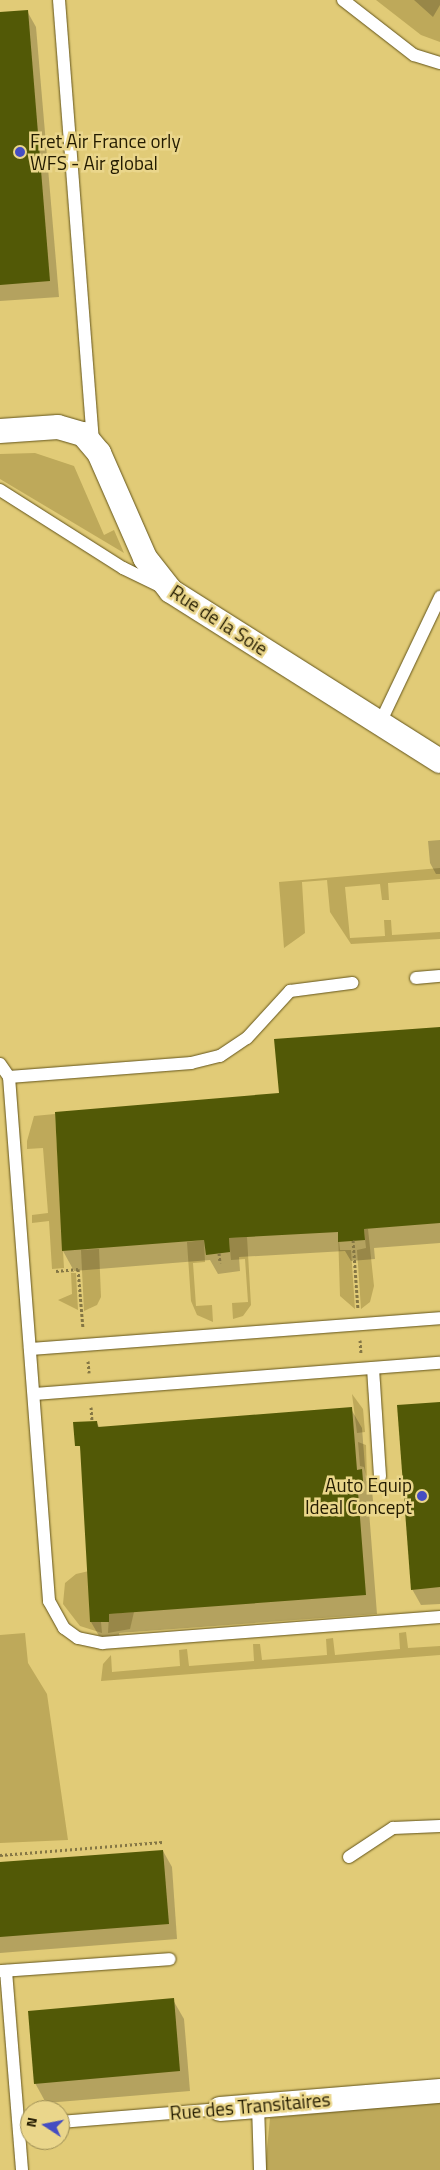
<!DOCTYPE html>
<style>
body{margin:0}
#map{position:relative;width:440px;height:2170px;overflow:hidden;background:#ead68b;font-family:"Titillium Web",sans-serif}
div>[style]{position:absolute}
.built>*{inset:0;background:#e1cb77}
.green>*{inset:0;background:#bea95a}
.shadow>*{inset:0;background:#0003}
.building>*{inset:0;background:#525906}
.path>*{height:3px;margin-top:-1.5px;transform-origin:0;background:repeating-linear-gradient(90deg,#847644 0 2.5px,transparent 0 5px)}
.roads{filter:drop-shadow(0 0 1px #63541a) drop-shadow(0 0 1px #63541a)}
.lane>*{height:12px;margin:-6px;padding:0 6px;transform-origin:6px;border-radius:6px;background:#fff}
.street>*{height:24px;margin:-12px;padding:0 12px;transform-origin:12px;border-radius:12px;background:#fff}
.dots>*{width:14px;height:14px;translate:-50% -50%;box-sizing:border-box;border:2px solid #ead68b;border-radius:50%}
span{translate:-50% -50%;white-space:nowrap;text-align:center;line-height:1.15;-webkit-text-stroke:5px #ead68b;paint-order:stroke}
.poi-label{font-size:19px;color:#231b00}
.left{translate:0 -50%;text-align:left}
.right{translate:-100% -50%;text-align:right}
.street-label{font-size:19px;color:#231b00}
.north{position:absolute;left:20px;top:2100px;width:50px;height:50px;box-sizing:border-box;background:#ead68b;border:1px solid #9a8b53;border-radius:50%;rotate:281deg;font-size:14px;font-weight:700;line-height:20px;text-align:center;color:#231b00}
.north::after{content:'';display:block;margin:auto;width:18px;height:22px;background:#454dc2;clip-path:polygon(50% 0,100% 100%,50% 72%,0 100%)}
</style>
<div id="map">
<div class="built">
<div style="clip-path:polygon(evenodd,0 0,440px 0,440px 2170px,0 2170px,0 0,30px 2110px,60px 2110px,60px 2140px,30px 2140px,30px 2110px)"></div>
</div>
<div class="green">
<div style="clip-path:polygon(376px 0,440px 0,440px 42px,421px 35px)"></div>
<div style="clip-path:polygon(35px 453px,74px 466px,104px 535px,114px 530px,124px 553px,0 479px,0 454px)"></div>
<div style="clip-path:polygon(440px 868px,440px 879px,388px 883px,389px 900px,382px 900px,380px 884px,345px 887px,350px 938px,385px 936px,384px 920px,391px 920px,392px 935px,440px 932px,440px 939px,351px 944px,330px 912px,327px 880px,302px 882px,305px 933px,284px 948px,279px 882px)"></div>
<div style="clip-path:polygon(55px 1114px,64px 1268px,52px 1269px,49px 1221px,32px 1223px,32px 1215px,48px 1213px,43px 1148px,27px 1149px,27px 1141px,34px 1116px)"></div>
<div style="clip-path:polygon(364px 1229px,368px 1229px,374px 1286px,370px 1302px,361px 1309px,357px 1250px,366px 1248px)"></div>
<div style="clip-path:polygon(338px 1231px,340px 1250px,351px 1250px,355px 1309px,340px 1296px)"></div>
<div style="clip-path:polygon(247px 1237px,251px 1305px,243px 1316px,233px 1319px,232px 1303px,248px 1302px,245px 1259px,231px 1260px,229px 1238px)"></div>
<div style="clip-path:polygon(204px 1240px,205px 1262px,193px 1263px,196px 1306px,212px 1305px,213px 1322px,197px 1315px,191px 1301px,187px 1242px)"></div>
<div style="clip-path:polygon(99px 1249px,101px 1297px,97px 1305px,84px 1311px,81px 1250px)"></div>
<div style="clip-path:polygon(71px 1273px,76px 1273px,78px 1310px,58px 1300px,72px 1294px)"></div>
<div style="clip-path:polygon(352px 1394px,363px 1409px,365px 1432px,357px 1433px)"></div>
<div style="clip-path:polygon(358px 1442px,366px 1445px,367px 1481px,364px 1467px,360px 1466px)"></div>
<div style="clip-path:polygon(89px 1571px,90px 1622px,101px 1622px,102px 1633px,80px 1626px,63px 1604px,65px 1583px,76px 1574px)"></div>
<div style="clip-path:polygon(134px 1612px,130px 1629px,108px 1633px,109px 1614px)"></div>
<div style="clip-path:polygon(406px 1632px,408px 1648px,440px 1646px,440px 1655px,101px 1681px,103px 1664px,111px 1655px,112px 1672px,180px 1666px,179px 1650px,187px 1649px,189px 1666px,254px 1661px,253px 1644px,260px 1644px,262px 1660px,327px 1655px,326px 1639px,333px 1638px,335px 1655px,400px 1649px,399px 1633px)"></div>
<div style="clip-path:polygon(25px 1633px,28px 1663px,47px 1694px,68px 1840px,0 1843px,0 1635px)"></div>
<div style="clip-path:polygon(440px 2102px,440px 2170px,265px 2170px,270px 2118px)"></div>
</div>
<div class="shadow">
<div style="clip-path:polygon(414px 0,440px 0,440px 5px,433px 17px)"></div>
<div style="clip-path:polygon(27px 11px,36px 27px,59px 297px,0 301px,0 14px)"></div>
<div style="clip-path:polygon(440px 840px,440px 874px,436px 874px,430px 863px,428px 841px)"></div>
<div style="clip-path:polygon(440px 1028px,440px 1243px,374px 1248px,375px 1259px,351px 1261px,345px 1251px,239px 1257px,240px 1271px,218px 1274px,210px 1260px,74px 1271px,63px 1251px,56px 1113px,280px 1094px)"></div>
<div style="clip-path:polygon(440px 1403px,440px 1604px,421px 1605px,412px 1589px)"></div>
<div style="clip-path:polygon(351px 1409px,362px 1428px,366px 1480px,372px 1490px,374px 1511px,369px 1511px,377px 1614px,119px 1633px,120px 1641px,102px 1641px,91px 1622px,82px 1455px,74px 1424px,96px 1422px,100px 1428px)"></div>
<div style="clip-path:polygon(163px 1851px,172px 1867px,177px 1939px,0 1953px,0 1863px)"></div>
<div style="clip-path:polygon(173px 2000px,184px 2019px,190px 2091px,46px 2103px,35px 2083px)"></div>
</div>
<div class="building">
<div style="clip-path:polygon(28px 10px,50px 281px,0 285px,0 12px)"></div>
<div style="clip-path:polygon(440px 1027px,440px 1223px,364px 1229px,365px 1240px,338px 1242px,338px 1232px,229px 1238px,230px 1252px,206px 1255px,204px 1240px,62px 1251px,55px 1112px,279px 1093px,274px 1039px)"></div>
<div style="clip-path:polygon(440px 1402px,440px 1587px,411px 1590px,397px 1405px)"></div>
<div style="clip-path:polygon(352px 1407px,357px 1470px,362px 1469px,364px 1492px,358px 1492px,366px 1595px,109px 1614px,109px 1622px,90px 1622px,80px 1446px,75px 1446px,73px 1422px,97px 1421px,98px 1427px)"></div>
<div style="clip-path:polygon(163px 1850px,169px 1924px,0 1937px,0 1862px)"></div>
<div style="clip-path:polygon(174px 1998px,180px 2071px,34px 2084px,28px 2011px)"></div>
</div>
<div class="path">
<div style="left:353px;top:1240px;width:69px;rotate:85.9deg"></div>
<div style="left:219px;top:1253px;width:10px;rotate:84deg"></div>
<div style="left:56px;top:1271px;width:22px;rotate:-5deg"></div>
<div style="left:78px;top:1269px;width:59px;rotate:85.2deg"></div>
<div style="left:360px;top:1340px;width:14px;rotate:86deg"></div>
<div style="left:88px;top:1361px;width:12px;rotate:85deg"></div>
<div style="left:91px;top:1407px;width:14px;rotate:86deg"></div>
<div style="left:0;top:1855px;width:163px;rotate:-4.6deg"></div>
</div>
<div class="roads">
<div class="lane">
<div style="left:59px;top:0;width:443px;rotate:85.6deg"></div>
<div style="left:343px;top:0;width:90px;rotate:37.8deg"></div>
<div style="left:414px;top:55px;width:27px;rotate:17deg"></div>
<div style="left:0;top:490px;width:146px;rotate:32.4deg"></div>
<div style="left:123px;top:568px;width:43px;rotate:26deg"></div>
<div style="left:380px;top:723px;width:140px;rotate:-64.5deg"></div>
<div style="left:416px;top:978px;width:24px;rotate:-5deg"></div>
<div style="left:0;top:1064px;width:16px;rotate:55deg"></div>
<div style="left:9px;top:1077px;width:183px;rotate:-4.4deg"></div>
<div style="left:191px;top:1063px;width:30px;rotate:-14deg"></div>
<div style="left:220px;top:1056px;width:32px;rotate:-34deg"></div>
<div style="left:247px;top:1038px;width:64px;rotate:-47.5deg"></div>
<div style="left:290px;top:991px;width:63px;rotate:-7.4deg"></div>
<div style="left:9px;top:1077px;width:526px;rotate:85.63deg"></div>
<div style="left:49px;top:1601px;width:31px;rotate:61deg"></div>
<div style="left:64px;top:1628px;width:17px;rotate:36deg"></div>
<div style="left:78px;top:1638px;width:25px;rotate:12deg"></div>
<div style="left:102px;top:1643px;width:339px;rotate:-4.4deg"></div>
<div style="left:30px;top:1349px;width:411px;rotate:-4.3deg"></div>
<div style="left:373px;top:1368px;width:109px;rotate:86.3deg"></div>
<div style="left:34px;top:1394px;width:407px;rotate:-4.4deg"></div>
<div style="left:349px;top:1857px;width:53px;rotate:-33.4deg"></div>
<div style="left:393px;top:1828px;width:47px;rotate:-2.4deg"></div>
<div style="left:0;top:1971px;width:170px;rotate:-4deg"></div>
<div style="left:6px;top:1971px;width:200px;rotate:85.4deg"></div>
<div style="left:258px;top:2105px;width:65px;rotate:88.2deg"></div>
<div style="left:60px;top:2122px;width:161px;rotate:-4.6deg"></div>
</div>
<div class="street">
<div style="left:0;top:431px;width:58px;rotate:-3.9deg"></div>
<div style="left:58px;top:427px;width:26px;rotate:16deg"></div>
<div style="left:83px;top:434px;width:25px;rotate:50deg"></div>
<div style="left:99px;top:453px;width:115px;rotate:66.3deg"></div>
<div style="left:145px;top:558px;width:42px;rotate:51.8deg"></div>
<div style="left:171px;top:591px;width:318px;rotate:32.3deg"></div>
<div style="left:220px;top:2109px;width:221px;rotate:-4.7deg"></div>
</div>
</div>
<div class="dots">
<div style="left:20px;top:152px;background:#454dc2"></div>
<div style="left:422px;top:1496px;background:#454dc2"></div>
</div>
<div class="poi-label">
<span class="left" style="left:30px;top:152px">Fret Air France orly<br>WFS - Air global</span>
<span class="right" style="left:412px;top:1496px">Auto Equip<br>Ideal Concept</span>
</div>
<div class="street-label">
<span style="left:219px;top:620px;rotate:33deg">Rue de la Soie</span>
<span style="left:250px;top:2106px;rotate:-5deg">Rue des Transitaires</span>
</div>
<div class="north">N</div>
</div>
